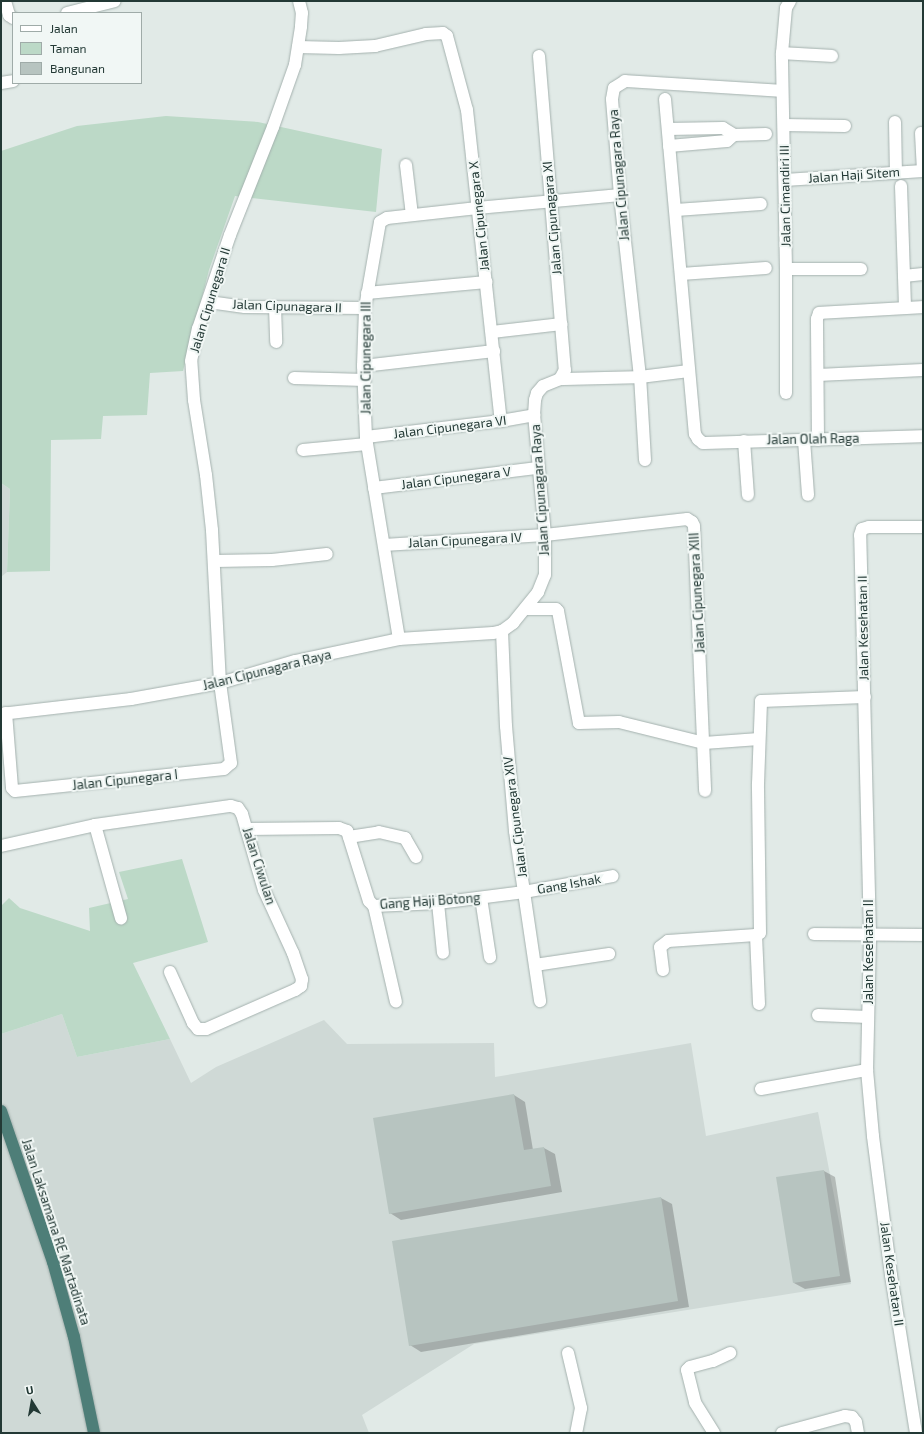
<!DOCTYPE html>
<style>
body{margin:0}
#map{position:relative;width:924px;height:1434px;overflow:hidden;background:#e1eae7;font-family:"Exo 2",sans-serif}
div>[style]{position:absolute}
.built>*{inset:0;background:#cfd9d6}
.green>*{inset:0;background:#bcd9c7}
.shadow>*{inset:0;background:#0003}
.building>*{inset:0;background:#b7c4c0}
.roads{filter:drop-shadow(0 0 1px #a4b1ae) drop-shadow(0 0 1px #a4b1ae)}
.minor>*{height:12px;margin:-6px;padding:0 6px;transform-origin:6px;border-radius:6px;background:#fff}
.trunk>*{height:12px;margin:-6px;padding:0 6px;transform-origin:6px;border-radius:6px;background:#4e7e78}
span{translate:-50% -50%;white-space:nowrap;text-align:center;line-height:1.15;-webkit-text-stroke:4px #f1f7f5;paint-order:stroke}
.street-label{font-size:13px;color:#233935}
.frame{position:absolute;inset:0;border:2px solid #233935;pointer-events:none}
.legend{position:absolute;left:12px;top:12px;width:130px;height:72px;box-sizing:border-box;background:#f1f7f5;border:1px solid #9faba8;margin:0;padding:5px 7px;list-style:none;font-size:12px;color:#233935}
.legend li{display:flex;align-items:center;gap:8px;height:20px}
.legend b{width:20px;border:1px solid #9faba8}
.north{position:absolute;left:12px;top:1382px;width:40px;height:40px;-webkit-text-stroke:3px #f1f7f5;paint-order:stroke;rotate:349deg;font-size:11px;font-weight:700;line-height:16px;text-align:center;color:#233935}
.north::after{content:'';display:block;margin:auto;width:14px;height:18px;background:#233935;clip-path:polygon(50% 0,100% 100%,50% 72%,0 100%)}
</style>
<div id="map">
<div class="built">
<div style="clip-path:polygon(1px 483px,10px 489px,7px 572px,1px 577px)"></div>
<div style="clip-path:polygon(62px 1014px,77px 1057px,170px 1039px,191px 1083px,216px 1067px,324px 1020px,347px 1044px,494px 1043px,495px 1077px,691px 1043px,706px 1136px,818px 1112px,851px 1284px,474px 1344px,362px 1415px,369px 1433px,1px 1433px,1px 1034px)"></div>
</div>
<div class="green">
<div style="clip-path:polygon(166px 116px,258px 122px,382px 149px,376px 212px,235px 196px,209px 270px,183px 371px,150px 373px,147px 415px,103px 416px,101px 439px,51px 440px,50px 571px,7px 572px,10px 489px,1px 483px,1px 151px,77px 126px)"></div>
<div style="clip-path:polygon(182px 859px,208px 942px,133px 963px,170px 1039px,77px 1057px,62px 1014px,1px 1034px,1px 906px,9px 898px,20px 908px,90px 931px,89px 908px,128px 899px,119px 872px)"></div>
</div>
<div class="shadow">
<div style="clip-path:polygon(514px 1095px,525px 1102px,533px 1150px,544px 1148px,555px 1154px,562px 1192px,401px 1220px,390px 1213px)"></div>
<div style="clip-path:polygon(824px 1171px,835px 1177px,851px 1282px,805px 1289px,794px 1283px)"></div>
<div style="clip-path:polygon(661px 1198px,672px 1204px,689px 1307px,421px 1352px,410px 1345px)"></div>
</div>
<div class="building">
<div style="clip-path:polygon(514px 1094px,524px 1150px,544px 1147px,551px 1186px,389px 1214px,373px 1118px)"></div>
<div style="clip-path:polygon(824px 1170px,840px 1276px,793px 1283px,776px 1177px)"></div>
<div style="clip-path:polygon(661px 1197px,678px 1301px,409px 1346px,392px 1241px)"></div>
</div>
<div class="roads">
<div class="minor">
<div style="left:5px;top:1px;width:15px;rotate:74deg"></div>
<div style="left:9px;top:15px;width:5px;rotate:37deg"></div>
<div style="left:67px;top:13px;width:49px;rotate:-14deg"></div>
<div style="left:298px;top:47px;width:41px;rotate:1.4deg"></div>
<div style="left:339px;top:48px;width:36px;rotate:-3deg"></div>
<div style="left:375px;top:46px;width:52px;rotate:-13.2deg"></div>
<div style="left:426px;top:34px;width:17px;rotate:-3deg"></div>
<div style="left:443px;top:33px;width:5px;rotate:37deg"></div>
<div style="left:447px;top:36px;width:77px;rotate:74.9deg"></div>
<div style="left:467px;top:110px;width:313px;rotate:83.8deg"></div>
<div style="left:782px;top:53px;width:50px;rotate:3.4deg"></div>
<div style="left:539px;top:56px;width:315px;rotate:85.3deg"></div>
<div style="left:565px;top:370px;width:10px;rotate:119deg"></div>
<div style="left:1px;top:83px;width:12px;rotate:-9deg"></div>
<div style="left:665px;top:99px;width:336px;rotate:84.9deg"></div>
<div style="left:695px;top:434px;width:6px;rotate:59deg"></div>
<div style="left:698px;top:439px;width:6px;rotate:39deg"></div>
<div style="left:703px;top:443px;width:220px;rotate:-1.8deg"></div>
<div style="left:895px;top:122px;width:51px;rotate:88.9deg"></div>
<div style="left:784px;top:125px;width:61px;rotate:0.9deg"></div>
<div style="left:668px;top:129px;width:55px;rotate:-1deg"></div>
<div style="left:723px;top:128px;width:13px;rotate:32deg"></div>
<div style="left:734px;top:135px;width:32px;rotate:-2deg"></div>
<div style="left:921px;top:133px;width:38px;rotate:87deg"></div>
<div style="left:669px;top:146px;width:58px;rotate:-4.9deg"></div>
<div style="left:727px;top:141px;width:9px;rotate:-41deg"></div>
<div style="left:406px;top:165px;width:50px;rotate:83.2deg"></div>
<div style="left:785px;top:180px;width:138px;rotate:-3.7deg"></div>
<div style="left:901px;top:186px;width:121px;rotate:88.1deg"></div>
<div style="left:676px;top:210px;width:85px;rotate:-4deg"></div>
<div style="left:786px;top:269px;width:75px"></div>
<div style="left:681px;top:274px;width:85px;rotate:-4deg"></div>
<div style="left:904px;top:276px;width:19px;rotate:-6deg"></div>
<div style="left:367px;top:293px;width:120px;rotate:-5.3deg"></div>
<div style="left:209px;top:302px;width:36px;rotate:8deg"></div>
<div style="left:245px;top:307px;width:120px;rotate:0.5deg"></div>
<div style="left:275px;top:307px;width:35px;rotate:88deg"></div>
<div style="left:492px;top:332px;width:70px;rotate:-6.5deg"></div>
<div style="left:363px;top:366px;width:132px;rotate:-6.5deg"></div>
<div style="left:818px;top:375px;width:105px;rotate:-2.7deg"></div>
<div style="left:294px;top:378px;width:71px;rotate:1.6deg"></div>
<div style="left:786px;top:393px;width:124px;rotate:-90deg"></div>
<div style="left:786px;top:269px;width:216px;rotate:-91.1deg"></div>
<div style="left:782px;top:53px;width:45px;rotate:-84.9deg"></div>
<div style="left:786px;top:8px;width:8px;rotate:-60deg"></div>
<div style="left:366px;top:437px;width:136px;rotate:-6.8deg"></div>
<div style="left:501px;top:421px;width:34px;rotate:-10deg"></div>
<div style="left:804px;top:440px;width:55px;rotate:85.8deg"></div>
<div style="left:818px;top:440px;width:121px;rotate:-90.5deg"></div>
<div style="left:817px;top:319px;width:6px;rotate:-72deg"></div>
<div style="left:819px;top:313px;width:104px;rotate:-3.3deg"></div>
<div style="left:744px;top:441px;width:54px;rotate:85.8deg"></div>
<div style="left:303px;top:450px;width:64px;rotate:-5.4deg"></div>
<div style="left:645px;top:460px;width:83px;rotate:-93.4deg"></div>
<div style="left:640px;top:377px;width:49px;rotate:-7deg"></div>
<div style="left:374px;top:488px;width:165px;rotate:-7deg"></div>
<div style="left:384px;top:545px;width:161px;rotate:-3.6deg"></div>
<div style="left:545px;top:535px;width:143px;rotate:-6.4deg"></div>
<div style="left:687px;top:519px;width:6px;rotate:31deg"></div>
<div style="left:692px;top:522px;width:4px;rotate:63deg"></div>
<div style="left:694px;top:526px;width:265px;rotate:87.6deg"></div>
<div style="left:215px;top:561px;width:57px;rotate:-1deg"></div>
<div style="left:272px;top:560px;width:55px;rotate:-6.2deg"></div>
<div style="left:525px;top:609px;width:31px"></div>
<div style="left:556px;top:609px;width:3px;rotate:45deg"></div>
<div style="left:558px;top:611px;width:114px;rotate:79.4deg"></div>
<div style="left:579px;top:723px;width:40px;rotate:-1.4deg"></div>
<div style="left:619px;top:722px;width:88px;rotate:13.9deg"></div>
<div style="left:704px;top:743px;width:55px;rotate:-4.2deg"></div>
<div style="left:502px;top:631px;width:95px;rotate:87.6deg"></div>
<div style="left:506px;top:726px;width:105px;rotate:85.1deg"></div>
<div style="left:515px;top:831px;width:172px;rotate:81.6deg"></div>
<div style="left:399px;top:639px;width:205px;rotate:-99.3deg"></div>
<div style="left:366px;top:437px;width:71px;rotate:-92.4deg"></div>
<div style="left:363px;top:366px;width:58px;rotate:-88deg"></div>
<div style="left:365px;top:308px;width:87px;rotate:-80.1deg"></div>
<div style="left:380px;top:222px;width:8px;rotate:-30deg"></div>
<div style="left:387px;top:218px;width:91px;rotate:-6.3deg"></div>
<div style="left:477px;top:208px;width:144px;rotate:-5.2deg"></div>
<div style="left:6px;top:713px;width:75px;rotate:85.4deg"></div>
<div style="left:12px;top:788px;width:4px;rotate:45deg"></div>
<div style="left:15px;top:791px;width:210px;rotate:-6deg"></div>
<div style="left:224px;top:769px;width:9px;rotate:-41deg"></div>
<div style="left:231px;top:763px;width:81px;rotate:-97.8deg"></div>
<div style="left:220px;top:683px;width:153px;rotate:-93deg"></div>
<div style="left:212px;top:530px;width:55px;rotate:-96.2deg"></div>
<div style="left:206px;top:475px;width:76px;rotate:-99.1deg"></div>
<div style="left:194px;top:400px;width:39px;rotate:-94deg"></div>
<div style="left:191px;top:361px;width:33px;rotate:-78deg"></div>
<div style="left:198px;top:329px;width:99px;rotate:-71.2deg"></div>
<div style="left:230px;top:235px;width:116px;rotate:-68.3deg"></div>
<div style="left:273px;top:127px;width:66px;rotate:-70.5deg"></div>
<div style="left:295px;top:65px;width:39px;rotate:-81deg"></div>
<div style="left:301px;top:26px;width:13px;rotate:-86deg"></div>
<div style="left:302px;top:13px;width:12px;rotate:-104deg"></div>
<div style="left:1px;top:714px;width:131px;rotate:-6.6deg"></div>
<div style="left:131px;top:699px;width:90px;rotate:-10.2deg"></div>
<div style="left:220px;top:683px;width:78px;rotate:-16.3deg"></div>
<div style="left:295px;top:661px;width:106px;rotate:-11.9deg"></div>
<div style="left:399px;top:639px;width:94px;rotate:-3.7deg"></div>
<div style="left:493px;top:633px;width:9px;rotate:-13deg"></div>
<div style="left:502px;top:631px;width:14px;rotate:-36deg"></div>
<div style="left:513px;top:623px;width:40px;rotate:-51deg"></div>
<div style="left:538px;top:592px;width:18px;rotate:-68deg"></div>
<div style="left:545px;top:575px;width:40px;rotate:-90deg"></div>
<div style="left:545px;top:535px;width:121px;rotate:-95.2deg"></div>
<div style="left:534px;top:415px;width:15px;rotate:-86deg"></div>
<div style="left:535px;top:400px;width:7px;rotate:-74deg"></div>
<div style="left:537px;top:393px;width:9px;rotate:-49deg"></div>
<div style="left:543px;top:386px;width:18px;rotate:-22deg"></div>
<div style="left:560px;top:379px;width:80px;rotate:-1.4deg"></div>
<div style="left:640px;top:377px;width:183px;rotate:-96.3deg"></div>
<div style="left:620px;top:195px;width:96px;rotate:-94.8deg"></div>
<div style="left:612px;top:99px;width:11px;rotate:-80deg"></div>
<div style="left:614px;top:88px;width:13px;rotate:-32deg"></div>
<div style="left:625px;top:81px;width:157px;rotate:3.6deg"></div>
<div style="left:95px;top:825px;width:97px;rotate:74.4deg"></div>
<div style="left:246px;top:829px;width:93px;rotate:-0.6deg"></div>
<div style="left:339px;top:828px;width:9px;rotate:21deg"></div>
<div style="left:347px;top:831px;width:73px;rotate:72.6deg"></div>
<div style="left:369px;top:901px;width:7px;rotate:45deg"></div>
<div style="left:374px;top:906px;width:64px;rotate:-2.7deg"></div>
<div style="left:438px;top:903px;width:87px;rotate:-7.3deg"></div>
<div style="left:524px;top:892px;width:90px;rotate:-10.2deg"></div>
<div style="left:349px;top:837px;width:30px;rotate:-9deg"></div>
<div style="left:379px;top:832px;width:27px;rotate:13deg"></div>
<div style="left:405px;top:838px;width:22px;rotate:60deg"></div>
<div style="left:1px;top:846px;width:96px;rotate:-12.6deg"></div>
<div style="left:95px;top:825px;width:137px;rotate:-8deg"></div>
<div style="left:231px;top:806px;width:7px;rotate:16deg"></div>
<div style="left:238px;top:808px;width:7px;rotate:56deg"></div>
<div style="left:242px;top:814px;width:79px;rotate:73.9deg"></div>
<div style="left:264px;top:890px;width:69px;rotate:65.3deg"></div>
<div style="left:293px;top:953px;width:28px;rotate:71deg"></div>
<div style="left:302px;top:979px;width:7px;rotate:98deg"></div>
<div style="left:301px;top:986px;width:7px;rotate:146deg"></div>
<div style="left:295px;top:990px;width:97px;rotate:156.3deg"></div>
<div style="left:206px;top:1029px;width:8px;rotate:180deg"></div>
<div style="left:198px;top:1029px;width:8px;rotate:-130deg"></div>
<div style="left:193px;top:1023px;width:56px;rotate:-114.3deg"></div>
<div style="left:481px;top:898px;width:60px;rotate:81.3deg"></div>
<div style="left:438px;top:903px;width:50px;rotate:84.3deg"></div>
<div style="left:374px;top:906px;width:98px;rotate:77.1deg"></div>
<div style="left:814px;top:934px;width:109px;rotate:0.5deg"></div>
<div style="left:756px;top:935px;width:69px;rotate:87.5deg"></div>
<div style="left:535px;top:965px;width:75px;rotate:-8.5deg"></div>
<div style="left:663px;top:970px;width:23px;rotate:-97deg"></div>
<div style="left:660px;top:947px;width:10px;rotate:-37deg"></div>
<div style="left:668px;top:941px;width:88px;rotate:-3.9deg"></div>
<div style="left:756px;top:935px;width:4px;rotate:-27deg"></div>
<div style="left:760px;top:933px;width:149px;rotate:-90.8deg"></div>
<div style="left:758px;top:784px;width:83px;rotate:-87.9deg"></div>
<div style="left:761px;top:701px;width:104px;rotate:-2.2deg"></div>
<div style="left:818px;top:1015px;width:50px;rotate:2.3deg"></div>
<div style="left:761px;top:1089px;width:108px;rotate:-10.2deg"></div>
<div style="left:568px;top:1353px;width:57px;rotate:76.7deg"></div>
<div style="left:581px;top:1408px;width:25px;rotate:101deg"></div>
<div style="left:714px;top:1433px;width:36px;rotate:-122deg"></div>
<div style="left:695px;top:1402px;width:33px;rotate:-104deg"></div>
<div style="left:687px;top:1370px;width:4px;rotate:-45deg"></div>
<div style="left:690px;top:1367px;width:24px;rotate:-15deg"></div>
<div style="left:713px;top:1361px;width:19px;rotate:-25deg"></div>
<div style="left:782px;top:1433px;width:65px;rotate:-15.1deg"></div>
<div style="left:845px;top:1416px;width:7px;rotate:8deg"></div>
<div style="left:852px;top:1417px;width:6px;rotate:51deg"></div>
<div style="left:856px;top:1422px;width:11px;rotate:80deg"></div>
<div style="left:916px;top:1433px;width:160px;rotate:-99deg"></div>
<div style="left:891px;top:1275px;width:140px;rotate:-97.4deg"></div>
<div style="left:873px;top:1136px;width:66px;rotate:-95.2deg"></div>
<div style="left:867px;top:1070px;width:134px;rotate:-88.7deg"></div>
<div style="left:870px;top:936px;width:401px;rotate:-91.4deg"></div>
<div style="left:860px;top:535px;width:6px;rotate:-72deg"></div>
<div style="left:862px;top:529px;width:7px;rotate:-16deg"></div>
<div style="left:869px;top:527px;width:54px"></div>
</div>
<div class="trunk">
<div style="left:1px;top:1111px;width:160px;rotate:71deg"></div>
<div style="left:53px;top:1262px;width:78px;rotate:74.4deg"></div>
<div style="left:74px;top:1337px;width:98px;rotate:78.2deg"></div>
</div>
</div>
<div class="street-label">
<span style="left:619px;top:175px;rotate:-95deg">Jalan Cipunagara Raya</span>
<span style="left:854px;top:175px;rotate:-4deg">Jalan Haji Sitem</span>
<span style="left:785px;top:196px;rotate:-91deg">Jalan Cimandiri III</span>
<span style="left:479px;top:216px;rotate:-96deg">Jalan Cipunegara X</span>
<span style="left:552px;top:218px;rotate:-95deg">Jalan Cipunagara XI</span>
<span style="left:210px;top:300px;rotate:-73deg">Jalan Cipunegara II</span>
<span style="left:287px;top:306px;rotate:2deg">Jalan Cipunagara II</span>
<span style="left:366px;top:358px;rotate:-90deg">Jalan Cipunegara III</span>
<span style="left:450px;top:427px;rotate:-7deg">Jalan Cipunegara VI</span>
<span style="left:813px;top:439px;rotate:-1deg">Jalan Olah Raga</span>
<span style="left:456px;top:478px;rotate:-7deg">Jalan Cipunegara V</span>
<span style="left:540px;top:490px;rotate:-94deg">Jalan Cipunagara Raya</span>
<span style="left:465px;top:540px;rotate:-3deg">Jalan Cipunegara IV</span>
<span style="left:697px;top:593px;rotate:-93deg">Jalan Cipunegara XIII</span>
<span style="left:863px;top:628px;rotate:-91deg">Jalan Kesehatan II</span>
<span style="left:267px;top:670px;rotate:-14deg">Jalan Cipunagara Raya</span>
<span style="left:125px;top:780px;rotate:-6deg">Jalan Cipunegara I</span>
<span style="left:515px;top:817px;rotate:-97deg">Jalan Cipunegara XIV</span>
<span style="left:259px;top:866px;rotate:72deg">Jalan Ciwulan</span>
<span style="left:569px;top:884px;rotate:-10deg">Gang Ishak</span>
<span style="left:430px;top:901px;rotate:-4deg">Gang Haji Botong</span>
<span style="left:868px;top:952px;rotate:-90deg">Jalan Kesehatan II</span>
<span style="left:56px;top:1232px;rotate:72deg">Jalan Laksamana RE Martadinata</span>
<span style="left:892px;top:1274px;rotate:82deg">Jalan Kesehatan II</span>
</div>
<div class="frame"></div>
<ul class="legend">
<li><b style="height:5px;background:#fff"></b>Jalan</li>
<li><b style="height:11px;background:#bcd9c7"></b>Taman</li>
<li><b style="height:11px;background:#b7c4c0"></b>Bangunan</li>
</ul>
<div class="north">U</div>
</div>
